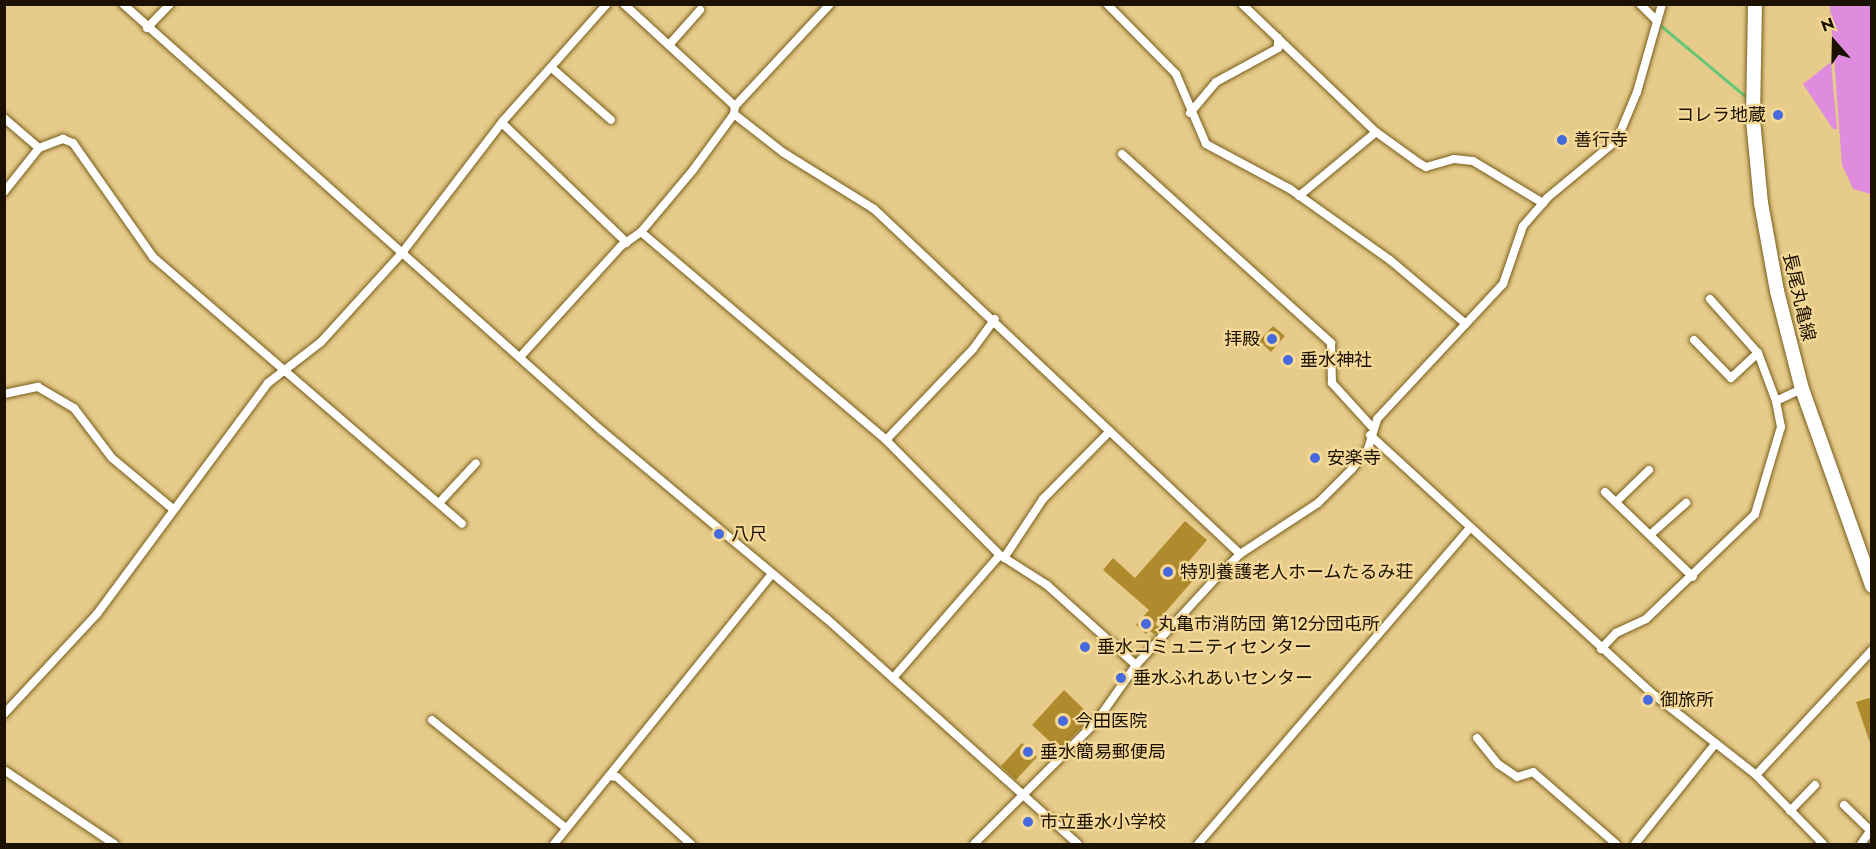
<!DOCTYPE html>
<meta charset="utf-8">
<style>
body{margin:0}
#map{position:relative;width:1876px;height:849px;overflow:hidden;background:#e7cb8a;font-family:Jost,"Noto Sans JP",sans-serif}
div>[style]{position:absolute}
.green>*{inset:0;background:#df8bde}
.stream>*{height:3px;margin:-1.5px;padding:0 1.5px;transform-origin:1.5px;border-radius:1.5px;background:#68c777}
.building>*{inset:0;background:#af8b2d}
.roads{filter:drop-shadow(0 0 2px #775e1c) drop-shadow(0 0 2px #775e1c)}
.minor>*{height:8px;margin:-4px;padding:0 4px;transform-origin:4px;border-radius:4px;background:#fff}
.primary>*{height:14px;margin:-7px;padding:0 7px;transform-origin:7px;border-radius:7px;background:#fff}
.dots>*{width:16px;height:16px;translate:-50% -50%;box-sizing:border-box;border:3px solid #f4d897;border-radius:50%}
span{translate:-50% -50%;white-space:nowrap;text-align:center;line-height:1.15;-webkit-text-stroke:4.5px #f4d897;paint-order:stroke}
.poi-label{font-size:18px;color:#1b1100}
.right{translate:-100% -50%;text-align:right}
.left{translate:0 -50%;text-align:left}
.street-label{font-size:18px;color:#1b1100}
.frame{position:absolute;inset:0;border:6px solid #1b1100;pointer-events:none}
.north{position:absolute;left:1804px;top:12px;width:60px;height:60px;-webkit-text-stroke:4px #f4d897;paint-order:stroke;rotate:340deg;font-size:16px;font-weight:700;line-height:24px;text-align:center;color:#1b1100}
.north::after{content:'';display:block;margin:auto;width:21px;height:27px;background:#1b1100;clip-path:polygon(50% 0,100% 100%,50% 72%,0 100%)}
</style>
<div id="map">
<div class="green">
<div style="clip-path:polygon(1830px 5px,1871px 5px,1871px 194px,1853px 189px,1842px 165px)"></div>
<div style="clip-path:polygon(1831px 62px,1837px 129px,1833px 129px,1803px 84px)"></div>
</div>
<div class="stream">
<div style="left:1660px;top:25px;width:111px;rotate:39.9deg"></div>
</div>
<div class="building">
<div style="clip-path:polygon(1273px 326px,1285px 336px,1271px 352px,1259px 341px)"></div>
<div style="clip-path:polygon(1185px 521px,1207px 540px,1184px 567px,1196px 577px,1155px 624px,1160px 628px,1155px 635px,1149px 630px,1146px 634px,1136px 625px,1149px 610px,1103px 570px,1113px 558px,1135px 578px)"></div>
<div style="clip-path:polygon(1064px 690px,1092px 717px,1059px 750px,1032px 725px)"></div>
<div style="clip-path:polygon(1872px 697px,1872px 743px,1870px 743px,1856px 702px)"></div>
<div style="clip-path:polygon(1022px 743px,1037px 757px,1016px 780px,1001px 766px)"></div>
</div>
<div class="roads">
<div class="minor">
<div style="left:123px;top:4px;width:642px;rotate:41.72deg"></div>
<div style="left:602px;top:431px;width:292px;rotate:39.9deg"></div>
<div style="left:826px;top:618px;width:338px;rotate:41.9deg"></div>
<div style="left:624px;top:4px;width:151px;rotate:42.6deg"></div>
<div style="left:1107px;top:4px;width:98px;rotate:45.4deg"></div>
<div style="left:1176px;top:74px;width:76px;rotate:66.8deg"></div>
<div style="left:1206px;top:144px;width:95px;rotate:28.2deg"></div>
<div style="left:1290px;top:189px;width:123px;rotate:35.4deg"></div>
<div style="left:1390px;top:260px;width:99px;rotate:40.1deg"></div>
<div style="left:1242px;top:4px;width:185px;rotate:43.7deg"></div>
<div style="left:1376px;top:132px;width:53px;rotate:35.8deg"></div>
<div style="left:1419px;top:163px;width:8px;rotate:30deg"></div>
<div style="left:1426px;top:167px;width:29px;rotate:-16deg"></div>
<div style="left:1454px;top:159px;width:19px;rotate:6deg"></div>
<div style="left:1473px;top:161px;width:82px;rotate:31deg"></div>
<div style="left:1640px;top:4px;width:23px;rotate:45deg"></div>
<div style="left:147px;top:28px;width:33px;rotate:-46deg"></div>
<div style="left:669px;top:45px;width:47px;rotate:-48.5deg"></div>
<div style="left:553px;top:69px;width:77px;rotate:41.3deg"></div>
<div style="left:1190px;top:113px;width:40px;rotate:-50deg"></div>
<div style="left:1216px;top:82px;width:71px;rotate:-28.7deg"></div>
<div style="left:1278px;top:48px;width:10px;rotate:-90deg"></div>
<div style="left:734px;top:114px;width:63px;rotate:38deg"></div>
<div style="left:784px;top:153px;width:106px;rotate:31.9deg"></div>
<div style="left:874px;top:209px;width:503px;rotate:43.31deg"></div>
<div style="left:4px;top:118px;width:46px;rotate:40.6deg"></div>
<div style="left:502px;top:123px;width:173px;rotate:43.8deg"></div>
<div style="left:1122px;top:154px;width:282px;rotate:42.1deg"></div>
<div style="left:1331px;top:343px;width:40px;rotate:88.6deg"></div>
<div style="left:1332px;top:383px;width:59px;rotate:47.7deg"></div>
<div style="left:4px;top:192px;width:56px;rotate:-51.5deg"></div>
<div style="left:39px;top:148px;width:26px;rotate:-21deg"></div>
<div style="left:63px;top:139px;width:11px;rotate:22deg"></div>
<div style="left:73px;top:143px;width:139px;rotate:54.9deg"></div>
<div style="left:153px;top:257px;width:408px;rotate:40.8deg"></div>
<div style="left:1299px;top:196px;width:100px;rotate:-39.7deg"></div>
<div style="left:641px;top:232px;width:321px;rotate:40.3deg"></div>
<div style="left:886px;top:440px;width:162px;rotate:45.3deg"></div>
<div style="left:1000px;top:555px;width:56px;rotate:32.6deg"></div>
<div style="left:1047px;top:585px;width:120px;rotate:42deg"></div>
<div style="left:1710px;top:299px;width:72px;rotate:48.4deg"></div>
<div style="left:1758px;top:353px;width:51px;rotate:69.4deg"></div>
<div style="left:1694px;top:340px;width:53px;rotate:45.8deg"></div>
<div style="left:1731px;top:378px;width:37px;rotate:-43deg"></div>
<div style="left:520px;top:357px;width:150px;rotate:-47.7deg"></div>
<div style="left:621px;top:246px;width:24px;rotate:-35deg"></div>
<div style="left:641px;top:232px;width:81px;rotate:-50deg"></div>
<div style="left:693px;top:170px;width:69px;rotate:-53.8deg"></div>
<div style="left:734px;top:114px;width:8px;rotate:-83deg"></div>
<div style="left:735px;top:106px;width:139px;rotate:-47deg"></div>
<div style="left:4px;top:394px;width:35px;rotate:-12deg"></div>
<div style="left:38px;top:387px;width:42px;rotate:30.3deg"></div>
<div style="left:74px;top:408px;width:63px;rotate:52.8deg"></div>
<div style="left:112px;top:458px;width:80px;rotate:39.9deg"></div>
<div style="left:1370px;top:435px;width:379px;rotate:42.5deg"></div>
<div style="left:1649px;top:691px;width:136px;rotate:38.1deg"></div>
<div style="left:1756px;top:775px;width:96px;rotate:45.8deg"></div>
<div style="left:886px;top:440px;width:126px;rotate:-46.3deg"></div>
<div style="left:973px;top:349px;width:37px;rotate:-54deg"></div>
<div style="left:1605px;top:492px;width:122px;rotate:44deg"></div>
<div style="left:1616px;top:502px;width:46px;rotate:-44.1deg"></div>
<div style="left:439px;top:503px;width:54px;rotate:-47.2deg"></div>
<div style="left:1651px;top:534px;width:47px;rotate:-41.5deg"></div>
<div style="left:1004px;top:558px;width:71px;rotate:-56.5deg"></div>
<div style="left:1043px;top:499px;width:95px;rotate:-45.4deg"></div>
<div style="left:1601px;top:649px;width:22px;rotate:-47deg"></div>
<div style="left:1616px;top:633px;width:33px;rotate:-25deg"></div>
<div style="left:1646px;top:619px;width:151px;rotate:-43.9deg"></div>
<div style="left:1755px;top:514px;width:91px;rotate:-73.4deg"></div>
<div style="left:1781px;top:427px;width:26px;rotate:-101deg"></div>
<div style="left:1776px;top:401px;width:29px;rotate:-25deg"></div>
<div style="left:893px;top:678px;width:163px;rotate:-49deg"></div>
<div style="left:4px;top:714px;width:137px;rotate:-47.1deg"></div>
<div style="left:97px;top:614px;width:287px;rotate:-53.5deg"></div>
<div style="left:268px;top:383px;width:67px;rotate:-37.7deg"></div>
<div style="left:321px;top:342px;width:120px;rotate:-47.7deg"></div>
<div style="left:402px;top:253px;width:166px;rotate:-52.6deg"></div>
<div style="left:503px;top:121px;width:157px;rotate:-48.4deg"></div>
<div style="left:432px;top:720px;width:172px;rotate:38.9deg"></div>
<div style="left:1477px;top:738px;width:33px;rotate:51deg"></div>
<div style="left:1498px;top:764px;width:23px;rotate:34deg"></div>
<div style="left:1517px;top:777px;width:17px;rotate:-17deg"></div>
<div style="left:1533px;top:772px;width:110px;rotate:40.9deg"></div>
<div style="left:4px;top:770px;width:133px;rotate:33.9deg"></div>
<div style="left:1756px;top:775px;width:171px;rotate:-47.1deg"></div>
<div style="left:609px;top:776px;width:8px;rotate:7deg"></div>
<div style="left:617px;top:777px;width:100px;rotate:42.2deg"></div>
<div style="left:1844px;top:805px;width:36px;rotate:44deg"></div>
<div style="left:1790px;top:811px;width:36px;rotate:-46deg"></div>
<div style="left:554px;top:844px;width:347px;rotate:-51.1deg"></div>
<div style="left:974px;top:844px;width:173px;rotate:-45deg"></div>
<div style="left:1096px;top:722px;width:70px;rotate:-54.9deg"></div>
<div style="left:1136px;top:665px;width:118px;rotate:-47.4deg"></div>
<div style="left:1216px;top:578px;width:34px;rotate:-45deg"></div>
<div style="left:1240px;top:554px;width:93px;rotate:-33.2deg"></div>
<div style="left:1318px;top:503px;width:47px;rotate:-45deg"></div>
<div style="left:1351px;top:470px;width:27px;rotate:-51deg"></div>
<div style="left:1368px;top:449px;width:31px;rotate:-73deg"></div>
<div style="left:1377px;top:419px;width:185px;rotate:-47deg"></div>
<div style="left:1503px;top:284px;width:61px;rotate:-71deg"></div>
<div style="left:1523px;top:226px;width:37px;rotate:-49deg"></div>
<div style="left:1547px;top:198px;width:91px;rotate:-39.6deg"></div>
<div style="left:1617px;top:140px;width:52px;rotate:-67.4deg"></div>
<div style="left:1637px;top:92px;width:91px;rotate:-74.1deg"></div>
<div style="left:1198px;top:844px;width:416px;rotate:-49.3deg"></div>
<div style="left:1635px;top:844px;width:129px;rotate:-51.3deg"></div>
<div style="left:1861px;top:844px;width:19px;rotate:-55deg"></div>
</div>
<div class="primary">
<div style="left:1755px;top:4px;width:116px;rotate:91deg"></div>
<div style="left:1753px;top:120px;width:83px;rotate:84.5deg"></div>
<div style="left:1761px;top:203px;width:89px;rotate:79.7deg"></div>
<div style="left:1777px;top:291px;width:101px;rotate:75.7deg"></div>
<div style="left:1802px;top:389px;width:209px;rotate:70.4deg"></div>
</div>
</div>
<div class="dots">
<div style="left:1778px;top:115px;background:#466add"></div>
<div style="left:1562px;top:140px;background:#466add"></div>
<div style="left:1272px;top:339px;background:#466add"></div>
<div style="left:1288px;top:360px;background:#466add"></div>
<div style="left:1315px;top:458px;background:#466add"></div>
<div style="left:719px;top:534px;background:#466add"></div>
<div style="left:1168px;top:572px;background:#466add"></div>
<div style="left:1146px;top:624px;background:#466add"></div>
<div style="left:1085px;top:647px;background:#466add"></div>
<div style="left:1121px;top:678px;background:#466add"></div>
<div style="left:1648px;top:700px;background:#466add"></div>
<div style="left:1063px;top:721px;background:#466add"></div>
<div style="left:1028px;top:752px;background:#466add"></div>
<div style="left:1028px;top:822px;background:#466add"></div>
</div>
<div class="poi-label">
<span class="right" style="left:1766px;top:115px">コレラ地蔵</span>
<span class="left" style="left:1574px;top:140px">善行寺</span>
<span class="right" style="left:1260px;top:339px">拝殿</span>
<span class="left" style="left:1300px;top:360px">垂水神社</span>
<span class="left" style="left:1327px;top:458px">安楽寺</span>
<span class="left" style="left:731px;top:534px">八尺</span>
<span class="left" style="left:1180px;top:572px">特別養護老人ホームたるみ荘</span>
<span class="left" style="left:1158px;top:624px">丸亀市消防団 第12分団屯所</span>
<span class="left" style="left:1097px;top:647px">垂水コミュニティセンター</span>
<span class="left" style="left:1133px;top:678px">垂水ふれあいセンター</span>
<span class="left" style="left:1660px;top:700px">御旅所</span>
<span class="left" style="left:1075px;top:721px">今田医院</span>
<span class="left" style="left:1040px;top:752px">垂水簡易郵便局</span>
<span class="left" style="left:1040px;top:822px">市立垂水小学校</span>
</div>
<div class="street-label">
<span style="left:1799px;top:297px;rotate:77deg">長尾丸亀線</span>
</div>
<div class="frame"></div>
<div class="north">N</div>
</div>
